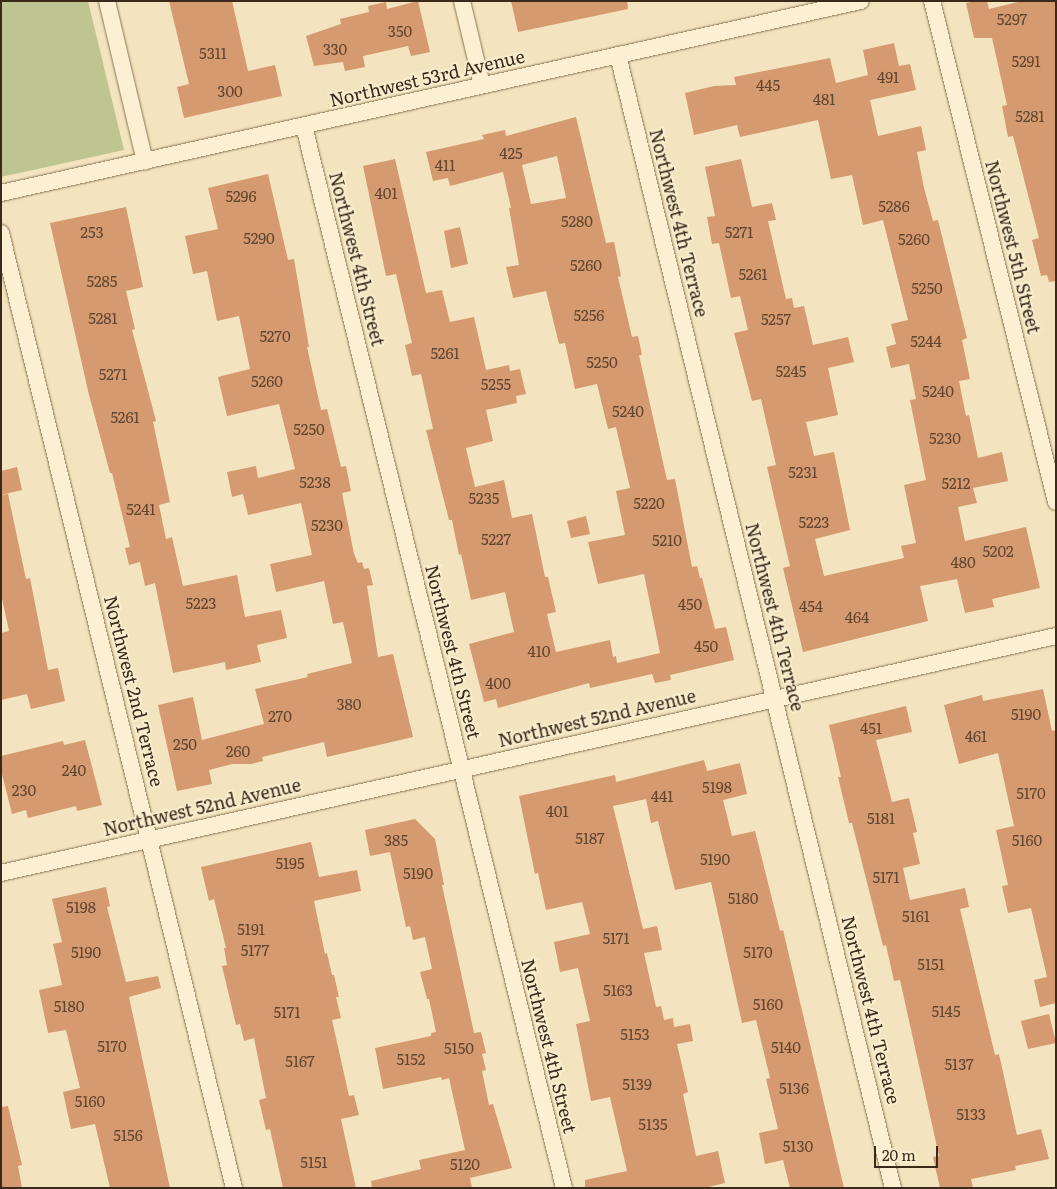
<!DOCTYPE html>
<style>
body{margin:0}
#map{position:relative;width:1057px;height:1189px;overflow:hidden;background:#f3e3be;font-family:Literata,serif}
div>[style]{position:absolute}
.cemetery>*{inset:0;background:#bfc591}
.building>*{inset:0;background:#d59a6f}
.roads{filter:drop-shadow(0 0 1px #8d7354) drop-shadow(0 0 1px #8d7354)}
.street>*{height:16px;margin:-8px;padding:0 8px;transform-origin:8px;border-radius:8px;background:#fdf0d2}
span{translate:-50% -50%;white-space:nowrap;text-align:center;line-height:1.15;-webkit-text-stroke:4px #f9edce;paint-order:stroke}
.number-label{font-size:15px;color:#624630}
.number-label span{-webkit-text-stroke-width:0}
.street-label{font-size:18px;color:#3b2a1b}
.frame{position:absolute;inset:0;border:2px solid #3b2a1b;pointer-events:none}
.scale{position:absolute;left:874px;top:1146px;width:64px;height:22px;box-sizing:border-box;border:2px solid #3b2a1b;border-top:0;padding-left:6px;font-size:15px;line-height:18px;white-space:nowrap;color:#3b2a1b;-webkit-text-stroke:4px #f9edce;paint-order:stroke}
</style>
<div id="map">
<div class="cemetery">
<div style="clip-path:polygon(1px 1px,88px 1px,124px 150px,1px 177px)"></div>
</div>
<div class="building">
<div style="clip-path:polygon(169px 1px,232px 1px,248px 71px,275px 65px,282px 96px,184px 118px,177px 87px,189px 84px)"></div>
<div style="clip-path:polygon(418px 1px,430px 52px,411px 56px,408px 46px,363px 56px,365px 67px,345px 71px,343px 62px,314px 66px,306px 36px,341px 24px,340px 19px,369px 12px,368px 6px,386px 2px,387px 9px)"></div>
<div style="clip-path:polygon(511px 1px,627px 1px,628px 9px,518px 32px)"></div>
<div style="clip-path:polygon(975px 1px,987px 1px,989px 9px,1022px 1px,1056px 1px,1056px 281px,1049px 282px,1047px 275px,1041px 276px,1032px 240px,1039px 238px,1013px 136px,1008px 137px,1002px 106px,1007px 105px,992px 38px,974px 38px,966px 3px)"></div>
<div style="clip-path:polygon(894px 43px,899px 66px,910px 64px,916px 90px,870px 100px,878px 136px,921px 126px,926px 150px,917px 152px,924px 188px,933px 221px,938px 220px,967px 338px,962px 340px,970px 379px,959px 381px,966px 416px,969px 415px,978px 458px,1002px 452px,1008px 481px,973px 488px,977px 503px,958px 507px,965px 541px,1026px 527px,1040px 588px,992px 599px,994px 607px,965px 613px,957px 579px,920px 586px,928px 621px,803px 652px,783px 568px,790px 566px,767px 467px,776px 465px,761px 399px,752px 401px,734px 333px,748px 330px,740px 296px,731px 298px,719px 243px,712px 244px,707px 217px,715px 216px,705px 167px,741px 159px,752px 207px,772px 203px,776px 220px,768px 221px,786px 299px,792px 298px,794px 308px,804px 306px,813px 345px,848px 337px,854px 362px,828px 368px,838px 415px,806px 422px,814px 456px,834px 452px,850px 530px,815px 539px,824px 576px,904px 558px,901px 546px,916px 543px,904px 485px,926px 480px,910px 400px,916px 399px,909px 364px,891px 368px,886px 347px,896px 344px,891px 324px,908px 320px,883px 220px,863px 225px,852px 175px,831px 179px,818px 120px,740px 137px,737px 125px,694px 135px,685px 93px,714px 86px,736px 85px,734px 77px,830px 58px,836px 83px,868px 75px,863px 50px)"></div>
<div style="clip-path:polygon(evenodd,576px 117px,606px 243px,614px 242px,621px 276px,618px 277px,632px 337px,638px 336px,642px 355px,639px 355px,667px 480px,675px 479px,692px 567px,697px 566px,700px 578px,702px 578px,715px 629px,726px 627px,734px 660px,670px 675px,671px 680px,655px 683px,652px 674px,590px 688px,589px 683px,498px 708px,496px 699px,484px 702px,469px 644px,514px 632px,505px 592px,471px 600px,461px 554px,459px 555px,452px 520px,449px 520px,426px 430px,433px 429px,421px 374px,412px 376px,405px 345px,412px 343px,396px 274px,386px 276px,363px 166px,395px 159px,426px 293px,442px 290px,450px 322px,474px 317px,486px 370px,509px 365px,510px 371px,520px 369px,526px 394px,516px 396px,517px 403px,486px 410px,493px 441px,466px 448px,475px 487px,504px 480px,512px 518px,532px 514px,545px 577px,548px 577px,556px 612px,547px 614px,556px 652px,610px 640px,613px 657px,616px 656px,617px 663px,660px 653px,644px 574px,598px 584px,588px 542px,625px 535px,616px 491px,630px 488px,616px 427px,608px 429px,597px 384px,575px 389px,565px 343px,559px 344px,546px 291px,513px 298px,506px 267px,519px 265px,509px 208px,511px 208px,503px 172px,450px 186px,448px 178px,433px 181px,426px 152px,484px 139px,482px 135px,505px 130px,506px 136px,576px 117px,557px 156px,566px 198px,531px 204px,522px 165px,557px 156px)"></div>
<div style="clip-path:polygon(268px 174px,288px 260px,294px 259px,309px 347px,307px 347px,321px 410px,327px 409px,341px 467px,346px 466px,351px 491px,342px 493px,354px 554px,358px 563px,362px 562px,364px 569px,369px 568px,373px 585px,367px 586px,378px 657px,393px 654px,413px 737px,327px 757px,324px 742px,262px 757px,263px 761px,251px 764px,232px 764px,209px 770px,212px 784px,177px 791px,158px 705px,193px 697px,202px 740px,264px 724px,255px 689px,308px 677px,307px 674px,352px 663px,343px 622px,333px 624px,324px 581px,276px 592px,270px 564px,312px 555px,301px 503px,248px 515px,243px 494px,232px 497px,227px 472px,256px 466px,258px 478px,295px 469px,279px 404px,227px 416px,218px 377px,250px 369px,239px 316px,217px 321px,207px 271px,193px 274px,185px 236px,218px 229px,208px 188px)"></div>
<div style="clip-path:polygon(126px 207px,143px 287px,126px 291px,135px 329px,132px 330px,156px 421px,153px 422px,170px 502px,159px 505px,166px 539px,172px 537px,183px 586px,237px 575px,245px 617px,281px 610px,287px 638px,257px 645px,261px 662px,226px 670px,225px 662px,173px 673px,155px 583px,145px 586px,140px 562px,129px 565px,125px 548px,130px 547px,112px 473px,110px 473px,89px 395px,50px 223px)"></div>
<div style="clip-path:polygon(460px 227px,468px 264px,451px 268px,444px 231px)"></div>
<div style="clip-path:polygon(17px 467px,22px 490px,1px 495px,1px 471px)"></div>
<div style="clip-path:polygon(8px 494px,26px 579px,30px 578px,48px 670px,58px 668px,65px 701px,31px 709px,27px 694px,1px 700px,1px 633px,9px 631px,1px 594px,1px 495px)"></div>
<div style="clip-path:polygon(586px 516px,590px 534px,571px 538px,567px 521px)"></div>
<div style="clip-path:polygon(1043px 689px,1052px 731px,1056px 730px,1056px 1003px,1040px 1007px,1034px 980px,1047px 977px,1031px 908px,1008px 913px,1002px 886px,1008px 885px,996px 830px,1014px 826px,998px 753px,959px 764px,944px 705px,982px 695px,983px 701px)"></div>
<div style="clip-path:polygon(906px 706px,912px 732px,876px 740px,892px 802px,909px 798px,917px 832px,913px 833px,920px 864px,903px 868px,910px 900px,965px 888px,969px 907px,960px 909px,995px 1055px,999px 1054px,1017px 1135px,1041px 1129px,1049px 1159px,1015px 1166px,1016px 1170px,971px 1179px,973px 1188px,940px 1188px,933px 1157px,939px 1156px,900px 980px,894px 981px,886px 945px,883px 946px,852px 823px,849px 823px,838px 777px,841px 777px,829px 725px)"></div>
<div style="clip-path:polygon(85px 740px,102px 805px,77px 811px,76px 806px,28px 818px,26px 810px,12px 814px,1px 770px,1px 756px,63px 741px,64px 745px)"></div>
<div style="clip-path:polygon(704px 760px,707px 771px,740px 763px,747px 794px,723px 800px,732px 836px,755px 831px,780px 931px,783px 930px,844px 1188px,790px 1188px,783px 1160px,765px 1164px,759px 1133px,778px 1129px,766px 1079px,770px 1078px,756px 1020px,742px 1023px,711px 882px,675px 890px,658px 821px,651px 823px,646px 799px,613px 806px,643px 929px,657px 926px,662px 950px,644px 953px,656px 1007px,661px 1006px,664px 1020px,673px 1018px,674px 1027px,690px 1024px,693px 1041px,677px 1044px,688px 1092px,683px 1094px,696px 1156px,718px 1151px,725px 1183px,704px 1188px,585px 1188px,585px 1180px,627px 1171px,610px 1097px,591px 1101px,576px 1024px,590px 1021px,578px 968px,560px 972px,554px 942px,590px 934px,582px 902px,546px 910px,538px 873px,535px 874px,519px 796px,615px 775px,616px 782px)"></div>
<div style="clip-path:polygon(415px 819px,435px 839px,444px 885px,442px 885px,474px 1033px,481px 1032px,486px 1053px,482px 1054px,486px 1070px,482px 1071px,489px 1105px,493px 1104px,512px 1168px,470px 1178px,472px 1188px,372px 1188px,371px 1181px,421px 1169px,419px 1160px,465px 1150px,449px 1078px,442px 1080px,441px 1077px,383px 1089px,375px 1048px,431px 1036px,431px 1033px,436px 1032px,429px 999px,427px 999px,420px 972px,432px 969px,425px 937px,413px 940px,410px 926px,406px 927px,390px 852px,370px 856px,365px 830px)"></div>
<div style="clip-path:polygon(311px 842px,319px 877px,357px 870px,361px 891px,314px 901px,325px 954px,327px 953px,332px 975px,334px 975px,339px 997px,336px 997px,341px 1018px,332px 1020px,349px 1096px,354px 1095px,359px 1115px,341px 1119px,356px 1188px,283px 1188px,270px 1129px,266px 1130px,259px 1100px,266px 1098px,254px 1038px,244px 1041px,240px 1024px,236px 1025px,222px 966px,227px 965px,224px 948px,226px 948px,214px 899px,209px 901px,201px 867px)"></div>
<div style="clip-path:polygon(106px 887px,110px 906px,107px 907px,126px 982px,158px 976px,161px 988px,129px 997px,170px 1188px,110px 1188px,95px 1124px,71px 1129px,63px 1092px,80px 1088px,66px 1030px,48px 1033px,39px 990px,62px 985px,53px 944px,62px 942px,52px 899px)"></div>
<div style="clip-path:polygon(1049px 1014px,1056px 1043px,1028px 1049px,1021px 1021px)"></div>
<div style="clip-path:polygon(8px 1106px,22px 1165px,18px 1166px,22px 1188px,1px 1188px,1px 1107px)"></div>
</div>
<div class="roads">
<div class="street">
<div style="left:107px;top:1px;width:165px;rotate:76.7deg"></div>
<div style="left:462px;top:1px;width:86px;rotate:76.6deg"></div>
<div style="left:932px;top:1px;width:516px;rotate:76.1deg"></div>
<div style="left:618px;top:55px;width:1166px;rotate:76.36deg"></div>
<div style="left:304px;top:126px;width:1093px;rotate:76.24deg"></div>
<div style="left:1px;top:193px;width:881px;rotate:-12.59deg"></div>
<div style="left:1px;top:233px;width:983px;rotate:76.29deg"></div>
<div style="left:1px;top:873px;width:1081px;rotate:-12.66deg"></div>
</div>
</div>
<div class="number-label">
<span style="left:1012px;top:19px">5297</span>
<span style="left:400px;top:31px">350</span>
<span style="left:335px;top:49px">330</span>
<span style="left:213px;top:53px">5311</span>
<span style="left:1026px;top:61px">5291</span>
<span style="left:888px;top:77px">491</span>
<span style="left:768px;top:85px">445</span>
<span style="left:230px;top:91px">300</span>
<span style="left:824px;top:99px">481</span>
<span style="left:1030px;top:116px">5281</span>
<span style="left:511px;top:153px">425</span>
<span style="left:445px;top:165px">411</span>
<span style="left:386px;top:193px">401</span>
<span style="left:241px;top:196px">5296</span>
<span style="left:894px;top:206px">5286</span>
<span style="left:577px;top:221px">5280</span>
<span style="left:92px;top:232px">253</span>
<span style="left:739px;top:232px">5271</span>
<span style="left:259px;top:238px">5290</span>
<span style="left:914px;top:239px">5260</span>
<span style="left:586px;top:265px">5260</span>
<span style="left:753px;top:274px">5261</span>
<span style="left:102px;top:281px">5285</span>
<span style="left:927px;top:288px">5250</span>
<span style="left:589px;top:315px">5256</span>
<span style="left:103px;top:318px">5281</span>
<span style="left:776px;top:319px">5257</span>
<span style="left:275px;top:336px">5270</span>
<span style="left:926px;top:341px">5244</span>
<span style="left:445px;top:353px">5261</span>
<span style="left:602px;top:362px">5250</span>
<span style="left:791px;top:371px">5245</span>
<span style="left:113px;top:374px">5271</span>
<span style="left:267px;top:381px">5260</span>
<span style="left:496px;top:384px">5255</span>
<span style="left:938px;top:391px">5240</span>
<span style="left:628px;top:411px">5240</span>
<span style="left:125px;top:417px">5261</span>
<span style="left:309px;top:429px">5250</span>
<span style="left:945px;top:438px">5230</span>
<span style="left:803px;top:472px">5231</span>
<span style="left:315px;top:482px">5238</span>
<span style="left:956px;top:483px">5212</span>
<span style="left:484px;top:498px">5235</span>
<span style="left:649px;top:503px">5220</span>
<span style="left:141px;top:509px">5241</span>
<span style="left:814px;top:522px">5223</span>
<span style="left:327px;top:525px">5230</span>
<span style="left:496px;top:539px">5227</span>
<span style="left:667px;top:540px">5210</span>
<span style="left:998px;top:551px">5202</span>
<span style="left:963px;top:562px">480</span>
<span style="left:201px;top:603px">5223</span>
<span style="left:690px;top:604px">450</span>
<span style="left:811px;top:606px">454</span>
<span style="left:857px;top:617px">464</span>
<span style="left:706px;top:646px">450</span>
<span style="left:539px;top:651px">410</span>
<span style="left:498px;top:683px">400</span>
<span style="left:349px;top:704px">380</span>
<span style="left:1026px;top:714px">5190</span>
<span style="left:280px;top:716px">270</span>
<span style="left:871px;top:728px">451</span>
<span style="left:976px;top:736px">461</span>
<span style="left:185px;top:744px">250</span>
<span style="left:238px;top:751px">260</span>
<span style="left:74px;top:770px">240</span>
<span style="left:717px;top:787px">5198</span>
<span style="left:24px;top:790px">230</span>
<span style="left:1031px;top:793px">5170</span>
<span style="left:662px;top:796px">441</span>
<span style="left:557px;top:811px">401</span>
<span style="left:881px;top:818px">5181</span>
<span style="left:590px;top:838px">5187</span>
<span style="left:396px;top:840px">385</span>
<span style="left:1027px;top:840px">5160</span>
<span style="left:715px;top:859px">5190</span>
<span style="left:290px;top:863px">5195</span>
<span style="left:418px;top:873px">5190</span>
<span style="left:886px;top:877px">5171</span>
<span style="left:743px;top:898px">5180</span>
<span style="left:81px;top:907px">5198</span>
<span style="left:916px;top:916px">5161</span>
<span style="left:251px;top:929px">5191</span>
<span style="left:616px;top:938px">5171</span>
<span style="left:255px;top:950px">5177</span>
<span style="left:86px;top:952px">5190</span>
<span style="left:758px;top:952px">5170</span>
<span style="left:931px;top:964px">5151</span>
<span style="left:618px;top:990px">5163</span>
<span style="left:768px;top:1004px">5160</span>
<span style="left:69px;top:1006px">5180</span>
<span style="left:946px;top:1011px">5145</span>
<span style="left:287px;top:1012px">5171</span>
<span style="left:635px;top:1034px">5153</span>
<span style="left:112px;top:1046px">5170</span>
<span style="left:786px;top:1047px">5140</span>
<span style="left:459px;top:1048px">5150</span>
<span style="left:411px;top:1059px">5152</span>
<span style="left:300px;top:1061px">5167</span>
<span style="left:959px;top:1064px">5137</span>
<span style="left:637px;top:1084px">5139</span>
<span style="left:794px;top:1088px">5136</span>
<span style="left:90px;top:1101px">5160</span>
<span style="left:971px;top:1114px">5133</span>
<span style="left:653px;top:1124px">5135</span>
<span style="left:128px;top:1135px">5156</span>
<span style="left:798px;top:1146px">5130</span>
<span style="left:314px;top:1162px">5151</span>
<span style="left:465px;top:1164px">5120</span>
</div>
<div class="street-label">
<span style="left:427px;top:78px;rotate:-13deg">Northwest 53rd Avenue</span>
<span style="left:679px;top:223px;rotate:76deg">Northwest 4th Terrace</span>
<span style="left:1013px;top:247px;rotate:76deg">Northwest 5th Street</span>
<span style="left:357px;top:259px;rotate:76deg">Northwest 4th Street</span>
<span style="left:775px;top:617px;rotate:76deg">Northwest 4th Terrace</span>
<span style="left:453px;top:652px;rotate:76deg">Northwest 4th Street</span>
<span style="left:134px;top:691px;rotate:76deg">Northwest 2nd Terrace</span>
<span style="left:597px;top:718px;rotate:-13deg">Northwest 52nd Avenue</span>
<span style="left:202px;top:807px;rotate:-13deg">Northwest 52nd Avenue</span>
<span style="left:871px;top:1010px;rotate:76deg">Northwest 4th Terrace</span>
<span style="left:549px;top:1046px;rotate:76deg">Northwest 4th Street</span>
</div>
<div class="frame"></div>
<div class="scale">20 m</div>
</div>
